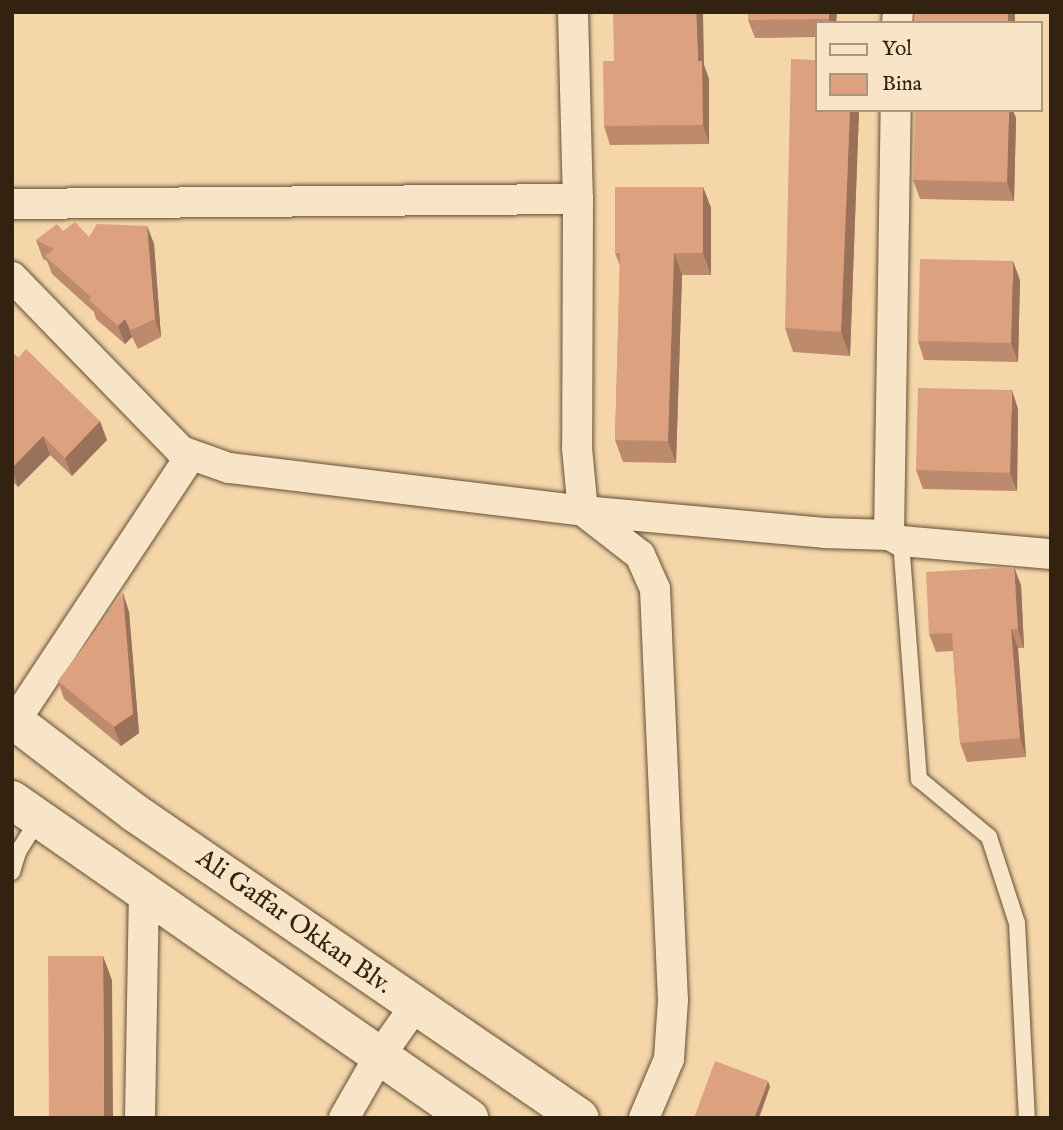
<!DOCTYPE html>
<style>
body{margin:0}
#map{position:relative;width:1063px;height:1130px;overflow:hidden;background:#f4d6a9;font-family:"IM FELL English",serif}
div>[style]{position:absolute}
.roads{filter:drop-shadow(0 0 2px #644f36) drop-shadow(0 0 2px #644f36)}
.lane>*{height:16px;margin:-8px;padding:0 8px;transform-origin:8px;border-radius:8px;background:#f8e4c7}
.street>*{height:30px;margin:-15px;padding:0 15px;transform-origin:15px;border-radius:15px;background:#f8e4c7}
.secondary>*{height:38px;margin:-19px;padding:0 19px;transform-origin:19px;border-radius:19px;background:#f8e4c7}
.wall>*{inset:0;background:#bd8a6d}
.shaded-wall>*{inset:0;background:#9a7159}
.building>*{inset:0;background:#dca17f}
span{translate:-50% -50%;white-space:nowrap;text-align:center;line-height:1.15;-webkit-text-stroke:5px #f8e4c7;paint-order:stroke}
.street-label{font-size:26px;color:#342210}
.frame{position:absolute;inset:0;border:14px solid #342210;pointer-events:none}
.legend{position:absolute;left:815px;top:21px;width:228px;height:91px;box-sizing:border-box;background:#f8e4c7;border:2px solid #aa967e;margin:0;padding:9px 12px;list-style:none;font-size:21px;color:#342210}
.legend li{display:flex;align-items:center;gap:14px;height:35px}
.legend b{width:35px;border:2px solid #aa967e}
</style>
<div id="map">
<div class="roads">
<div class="lane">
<div style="left:901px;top:541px;width:239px;rotate:85.7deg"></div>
<div style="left:919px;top:779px;width:91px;rotate:39.6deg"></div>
<div style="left:989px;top:837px;width:90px;rotate:72deg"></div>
<div style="left:1017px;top:923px;width:195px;rotate:87.1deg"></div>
<div style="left:12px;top:872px;width:21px;rotate:-73deg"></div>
<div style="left:18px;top:852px;width:39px;rotate:-58deg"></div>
</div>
<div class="street">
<div style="left:573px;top:12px;width:187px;rotate:88.5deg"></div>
<div style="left:578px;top:199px;width:249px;rotate:90.2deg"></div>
<div style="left:577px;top:448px;width:63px;rotate:84.6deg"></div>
<div style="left:583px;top:511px;width:72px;rotate:37.7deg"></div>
<div style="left:640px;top:555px;width:37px;rotate:66deg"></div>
<div style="left:655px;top:589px;width:411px;rotate:87.5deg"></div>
<div style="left:673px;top:1000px;width:59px;rotate:93.9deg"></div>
<div style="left:669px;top:1059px;width:64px;rotate:113deg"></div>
<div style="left:897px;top:23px;width:11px;rotate:-85deg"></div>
<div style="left:12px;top:204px;width:566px;rotate:-0.51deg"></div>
<div style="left:12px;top:277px;width:243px;rotate:45.8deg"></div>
<div style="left:181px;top:451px;width:51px;rotate:19.5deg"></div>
<div style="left:229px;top:468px;width:357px;rotate:6.9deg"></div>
<div style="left:583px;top:511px;width:242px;rotate:5.2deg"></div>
<div style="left:824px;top:533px;width:65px;rotate:1.8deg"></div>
<div style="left:889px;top:535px;width:13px;rotate:27deg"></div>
<div style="left:901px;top:541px;width:151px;rotate:5deg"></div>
<div style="left:889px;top:535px;width:425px;rotate:-89.1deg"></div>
<div style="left:15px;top:721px;width:319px;rotate:-56.5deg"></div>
<div style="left:140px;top:1118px;width:225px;rotate:-89deg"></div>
<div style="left:344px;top:1118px;width:70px;rotate:-60.2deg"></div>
<div style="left:379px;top:1057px;width:62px;rotate:-54.8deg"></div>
</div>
<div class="secondary">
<div style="left:12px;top:719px;width:155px;rotate:37.4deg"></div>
<div style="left:135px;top:813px;width:539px;rotate:34.43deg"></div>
<div style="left:12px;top:800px;width:557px;rotate:34.83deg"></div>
</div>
</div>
<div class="wall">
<div style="clip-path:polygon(837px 12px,836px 23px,816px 23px,816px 37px,755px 38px,748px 20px)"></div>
<div style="clip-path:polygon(704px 65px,709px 79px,709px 144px,610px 145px,604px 126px)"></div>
<div style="clip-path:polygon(816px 110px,859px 110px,850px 356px,793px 352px,785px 328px)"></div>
<div style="clip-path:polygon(1016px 118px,1014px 201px,920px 199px,913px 180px)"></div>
<div style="clip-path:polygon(703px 187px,711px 208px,711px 275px,682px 275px,676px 463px,623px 462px,615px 440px,620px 266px,615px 253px)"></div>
<div style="clip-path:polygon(147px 226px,154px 244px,161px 337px,138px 349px,132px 337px,125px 344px,96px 319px,94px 312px,52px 274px,47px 261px,43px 259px,36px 240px,63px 231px,89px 237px)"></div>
<div style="clip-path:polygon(1020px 280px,1018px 362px,924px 360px,918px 341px)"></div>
<div style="clip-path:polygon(12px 352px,107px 440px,72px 476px,50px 455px,18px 487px,12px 481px)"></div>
<div style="clip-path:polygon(1018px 409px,1017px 491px,923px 489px,916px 470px)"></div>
<div style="clip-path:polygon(1021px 585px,1024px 648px,1018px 648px,1026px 757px,967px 762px,960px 743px,953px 651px,936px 652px,929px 634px)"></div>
<div style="clip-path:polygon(123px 593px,129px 612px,139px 733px,121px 746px,64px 699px,58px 681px)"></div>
</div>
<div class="shaded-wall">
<div style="clip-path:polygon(696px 12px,703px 12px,704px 65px,709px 79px,709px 144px,703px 125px,698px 61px)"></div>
<div style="clip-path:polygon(829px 12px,837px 12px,836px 23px,830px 23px,829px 19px)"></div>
<div style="clip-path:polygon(1008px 12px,1015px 12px,1015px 23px,1008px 23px)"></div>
<div style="clip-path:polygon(850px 110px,859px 110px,850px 356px,841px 332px)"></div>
<div style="clip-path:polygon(1009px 110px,1013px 110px,1016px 118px,1014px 201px,1007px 182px)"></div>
<div style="clip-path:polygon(703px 187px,711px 208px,711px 275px,703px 253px)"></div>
<div style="clip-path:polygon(147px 226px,154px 244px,161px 337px,155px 319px)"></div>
<div style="clip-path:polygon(674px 253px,682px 275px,676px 463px,668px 441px)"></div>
<div style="clip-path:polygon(1013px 261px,1020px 280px,1018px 362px,1011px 343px)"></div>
<div style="clip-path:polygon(125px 319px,132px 337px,125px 344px,118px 326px)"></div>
<div style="clip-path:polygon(1012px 390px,1018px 409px,1017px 491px,1010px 473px)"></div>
<div style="clip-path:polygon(100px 421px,107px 440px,72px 476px,65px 458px)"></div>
<div style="clip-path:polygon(43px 436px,50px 455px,18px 487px,12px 468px)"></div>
<div style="clip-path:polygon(1014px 567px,1021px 585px,1024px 648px,1018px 629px)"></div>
<div style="clip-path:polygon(123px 593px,129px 612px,139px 733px,121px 746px,114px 727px)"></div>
<div style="clip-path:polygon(1011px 629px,1018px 648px,1026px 757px,1020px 738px)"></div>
<div style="clip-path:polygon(103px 956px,112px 980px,113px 1118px,104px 1118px)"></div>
<div style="clip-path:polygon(768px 1081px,770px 1087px,759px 1118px,754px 1118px)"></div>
</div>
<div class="building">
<div style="clip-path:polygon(613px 12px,696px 12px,698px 61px,702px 61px,703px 125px,604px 126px,603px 61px,614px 61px)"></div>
<div style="clip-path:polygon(748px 12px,829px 12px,829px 19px,748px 20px)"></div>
<div style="clip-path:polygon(914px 12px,1008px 12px,1008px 23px,914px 23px)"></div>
<div style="clip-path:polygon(791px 59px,816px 60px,816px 110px,850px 110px,841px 332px,785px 328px)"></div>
<div style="clip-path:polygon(915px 110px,1009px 110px,1007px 182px,913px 180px)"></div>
<div style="clip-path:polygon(615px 187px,703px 187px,703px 253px,674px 253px,668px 441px,615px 440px,620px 253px,615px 253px)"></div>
<div style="clip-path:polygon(75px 222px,89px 237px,97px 224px,147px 226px,155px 319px,131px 330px,125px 319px,118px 326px,89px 300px,91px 297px,45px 256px,54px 249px,36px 240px,57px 224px,63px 231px)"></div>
<div style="clip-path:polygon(920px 259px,1013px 261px,1011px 343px,918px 341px)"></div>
<div style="clip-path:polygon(26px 349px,100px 421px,65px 458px,43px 436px,12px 468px,12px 352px,18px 358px)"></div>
<div style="clip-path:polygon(918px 388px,1012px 390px,1010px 473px,916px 470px)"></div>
<div style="clip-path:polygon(1014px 567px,1018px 629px,1011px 629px,1020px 738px,960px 743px,952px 633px,929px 634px,926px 572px)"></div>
<div style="clip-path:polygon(123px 593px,133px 714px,114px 727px,58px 681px)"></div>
<div style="clip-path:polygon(48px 956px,103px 956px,104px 1118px,49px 1118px)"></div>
<div style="clip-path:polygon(715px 1061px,768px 1081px,754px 1118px,694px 1118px)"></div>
</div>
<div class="street-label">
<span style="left:294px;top:922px;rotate:35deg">Ali Gaffar Okkan Blv.</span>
</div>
<div class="frame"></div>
<ul class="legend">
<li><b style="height:9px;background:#f8e4c7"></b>Yol</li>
<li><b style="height:19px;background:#dca17f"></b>Bina</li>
</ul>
</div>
